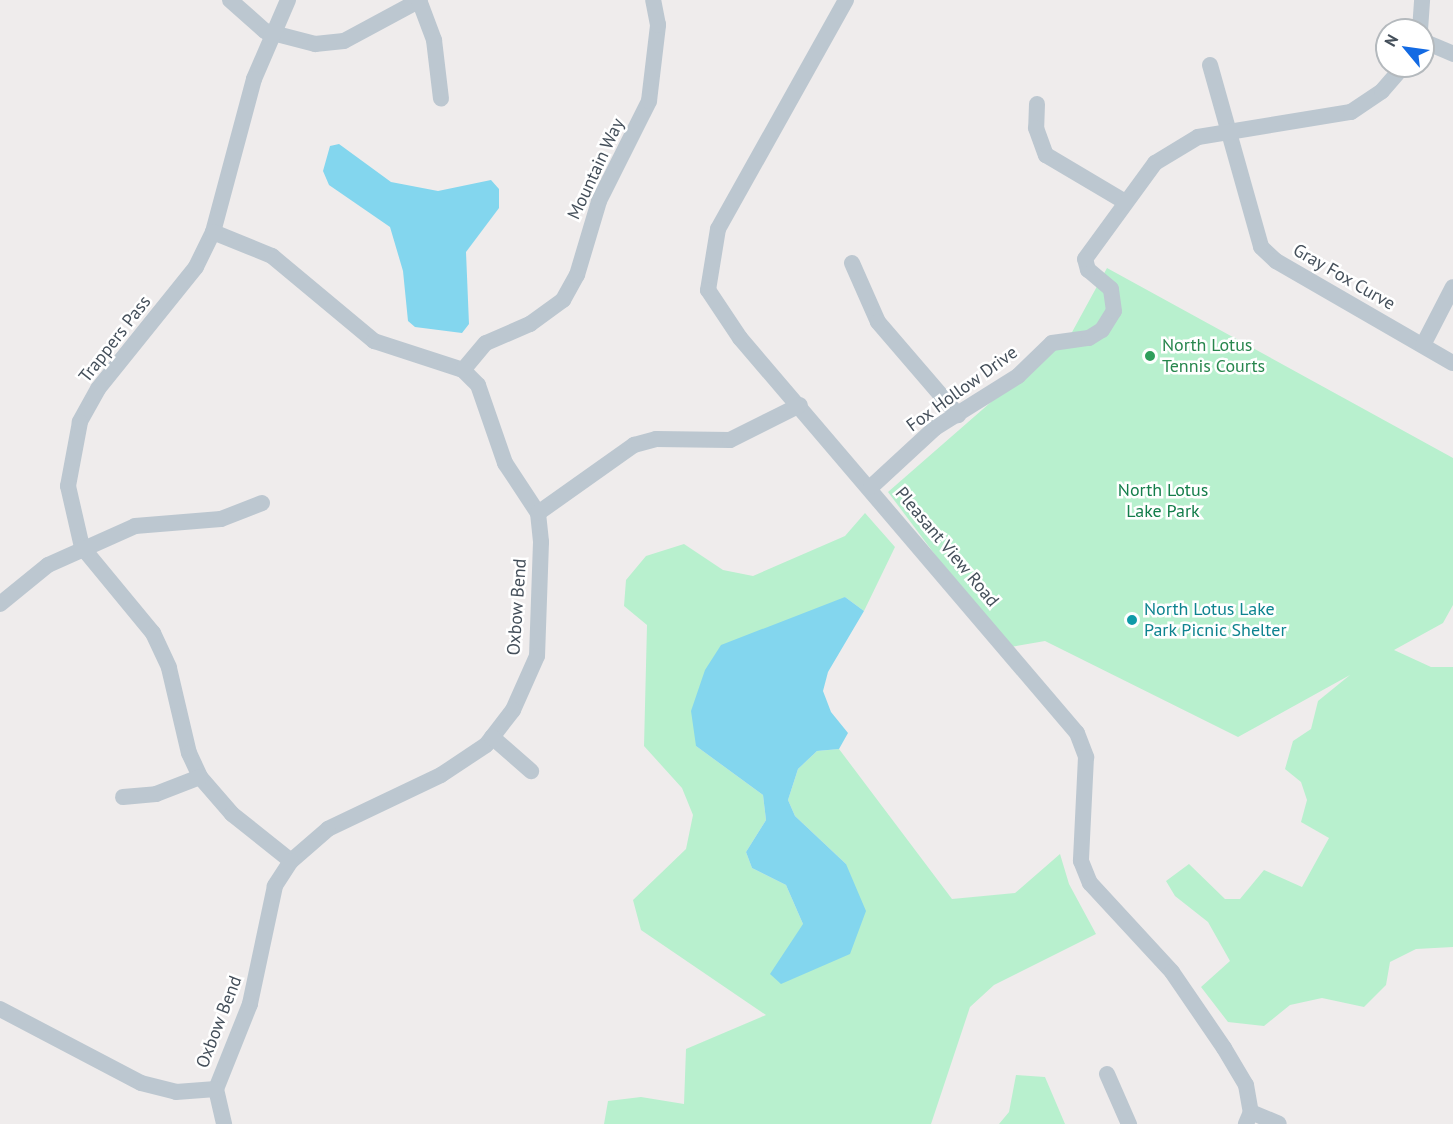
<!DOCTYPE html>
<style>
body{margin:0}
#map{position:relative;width:1453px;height:1124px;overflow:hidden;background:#efecec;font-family:"PT Sans",sans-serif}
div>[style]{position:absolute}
.green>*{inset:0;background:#b8f0ce}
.water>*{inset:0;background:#83d6ee}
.minor>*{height:16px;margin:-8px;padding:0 8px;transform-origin:8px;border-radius:8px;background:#bcc7d0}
.dots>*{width:16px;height:16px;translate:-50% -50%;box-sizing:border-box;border:3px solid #fff;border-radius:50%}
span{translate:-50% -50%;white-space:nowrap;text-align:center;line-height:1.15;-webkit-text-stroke:5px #fff;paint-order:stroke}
.street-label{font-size:18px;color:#444f5a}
.leisure-label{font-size:18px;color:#27864d}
.left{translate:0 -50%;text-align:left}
.park-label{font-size:18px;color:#137d4a}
.culture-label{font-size:18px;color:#0d838f}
.north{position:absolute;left:1375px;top:18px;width:60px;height:60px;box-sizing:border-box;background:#fff;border:2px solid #b4b9bd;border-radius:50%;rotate:299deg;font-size:16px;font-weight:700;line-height:24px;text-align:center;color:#444f5a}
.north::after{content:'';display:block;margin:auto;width:21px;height:27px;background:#136ae3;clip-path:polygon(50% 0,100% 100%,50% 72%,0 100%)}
</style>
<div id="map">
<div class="green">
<div style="clip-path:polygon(1107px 268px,1453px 458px,1453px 605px,1443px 623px,1394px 650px,1431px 667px,1453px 667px,1453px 947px,1416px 949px,1390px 962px,1386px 985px,1364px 1007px,1322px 998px,1290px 1005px,1264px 1026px,1228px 1022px,1201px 987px,1230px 961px,1208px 922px,1175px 896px,1166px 881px,1189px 864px,1225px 899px,1240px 899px,1264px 870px,1302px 887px,1329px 838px,1301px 822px,1307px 800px,1301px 782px,1285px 769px,1293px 741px,1311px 729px,1318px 701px,1350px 675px,1238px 737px,1045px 641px,1005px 648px,888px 492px,1053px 348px,1065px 345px)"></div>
<div style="clip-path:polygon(865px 513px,895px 547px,864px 611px,845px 597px,696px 746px,763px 795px,766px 820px,746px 852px,752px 868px,786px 885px,803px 924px,846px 864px,795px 816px,788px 800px,798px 769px,817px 751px,839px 749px,952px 899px,1015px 893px,1060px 854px,1069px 884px,1096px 934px,994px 985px,970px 1007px,931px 1124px,604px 1124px,608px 1101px,641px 1097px,684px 1104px,686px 1049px,766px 1015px,641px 930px,633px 900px,686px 849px,693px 815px,682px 788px,644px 746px,647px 625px,624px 606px,626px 580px,646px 556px,684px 544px,723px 570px,753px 576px,845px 536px)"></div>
<div style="clip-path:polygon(1016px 1075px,1045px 1077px,1065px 1124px,999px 1124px,1009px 1112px)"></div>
</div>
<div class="water">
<div style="clip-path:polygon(339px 144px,391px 182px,438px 191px,491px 180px,499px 189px,499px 208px,466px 252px,469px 324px,462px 333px,415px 327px,408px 321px,403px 271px,390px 227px,329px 185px,323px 171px,330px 146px)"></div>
<div style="clip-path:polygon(845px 597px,864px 611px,828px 672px,823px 691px,831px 712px,848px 733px,839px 749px,817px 751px,798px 769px,788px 800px,795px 816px,846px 864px,866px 911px,850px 954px,781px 984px,770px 974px,803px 924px,786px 885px,752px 868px,746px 852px,766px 820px,763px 795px,696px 746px,691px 711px,705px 670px,721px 645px)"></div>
</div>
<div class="minor">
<div style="left:230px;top:0;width:47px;rotate:41.5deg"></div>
<div style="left:265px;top:31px;width:52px;rotate:14.6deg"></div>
<div style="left:315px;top:44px;width:29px;rotate:-6deg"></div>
<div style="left:344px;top:41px;width:86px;rotate:-28.3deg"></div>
<div style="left:288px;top:0;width:86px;rotate:113.3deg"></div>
<div style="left:254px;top:79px;width:158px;rotate:105deg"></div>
<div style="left:213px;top:232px;width:39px;rotate:116deg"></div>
<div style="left:196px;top:267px;width:156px;rotate:128.8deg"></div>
<div style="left:98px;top:389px;width:38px;rotate:119deg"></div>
<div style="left:80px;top:422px;width:65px;rotate:100.6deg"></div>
<div style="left:68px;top:486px;width:63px;rotate:77.1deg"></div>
<div style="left:82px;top:547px;width:112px;rotate:50.5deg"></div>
<div style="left:153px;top:633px;width:38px;rotate:65deg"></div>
<div style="left:169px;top:668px;width:87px;rotate:76.8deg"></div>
<div style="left:189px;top:753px;width:26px;rotate:65deg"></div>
<div style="left:200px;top:777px;width:49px;rotate:49.1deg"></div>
<div style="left:232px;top:814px;width:75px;rotate:38.5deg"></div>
<div style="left:419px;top:0;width:43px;rotate:69.4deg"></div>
<div style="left:434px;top:40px;width:59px;rotate:83.2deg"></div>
<div style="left:846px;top:0;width:262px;rotate:119.2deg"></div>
<div style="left:718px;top:229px;width:62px;rotate:99.3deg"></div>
<div style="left:708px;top:290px;width:58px;rotate:56.3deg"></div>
<div style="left:740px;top:338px;width:519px;rotate:49.53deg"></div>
<div style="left:1077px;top:733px;width:26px;rotate:69deg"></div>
<div style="left:1086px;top:757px;width:104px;rotate:92.8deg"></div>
<div style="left:1081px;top:861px;width:24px;rotate:68deg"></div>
<div style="left:1090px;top:883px;width:121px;rotate:47.3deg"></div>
<div style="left:1172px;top:972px;width:92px;rotate:55.6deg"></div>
<div style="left:1224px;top:1048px;width:43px;rotate:59.3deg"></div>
<div style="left:1246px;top:1085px;width:27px;rotate:80deg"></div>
<div style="left:1251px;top:1112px;width:13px;rotate:113deg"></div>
<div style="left:1420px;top:30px;width:30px;rotate:-86deg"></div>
<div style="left:1423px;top:41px;width:33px;rotate:23deg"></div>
<div style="left:1210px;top:65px;width:189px;rotate:74.3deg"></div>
<div style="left:1261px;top:247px;width:21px;rotate:43deg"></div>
<div style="left:1276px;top:261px;width:204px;rotate:30deg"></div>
<div style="left:1037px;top:104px;width:24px;rotate:92deg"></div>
<div style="left:1036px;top:128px;width:29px;rotate:70deg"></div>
<div style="left:1046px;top:155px;width:92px;rotate:30.7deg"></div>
<div style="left:213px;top:232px;width:64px;rotate:22.1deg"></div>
<div style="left:272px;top:256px;width:133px;rotate:39.8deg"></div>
<div style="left:374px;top:341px;width:94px;rotate:18deg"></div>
<div style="left:463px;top:370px;width:21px;rotate:45deg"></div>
<div style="left:478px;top:385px;width:83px;rotate:70.9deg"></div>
<div style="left:505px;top:463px;width:60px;rotate:56.6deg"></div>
<div style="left:538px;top:513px;width:29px;rotate:84deg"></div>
<div style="left:541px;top:542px;width:114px;rotate:92deg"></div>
<div style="left:537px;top:656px;width:59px;rotate:114deg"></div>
<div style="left:513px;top:710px;width:44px;rotate:127.6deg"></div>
<div style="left:486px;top:745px;width:54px;rotate:146.3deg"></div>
<div style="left:441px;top:775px;width:125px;rotate:154.5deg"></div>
<div style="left:328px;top:829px;width:49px;rotate:139.1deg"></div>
<div style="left:291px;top:861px;width:30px;rotate:123deg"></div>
<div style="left:275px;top:886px;width:121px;rotate:102deg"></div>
<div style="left:250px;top:1004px;width:92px;rotate:111.8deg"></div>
<div style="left:216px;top:1089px;width:36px;rotate:77deg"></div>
<div style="left:852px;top:263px;width:64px;rotate:66.2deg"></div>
<div style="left:878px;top:322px;width:123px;rotate:49.3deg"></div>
<div style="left:1423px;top:345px;width:65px;rotate:-62.7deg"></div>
<div style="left:463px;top:370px;width:35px;rotate:-50deg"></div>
<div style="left:486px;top:343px;width:48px;rotate:-23.4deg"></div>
<div style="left:530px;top:324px;width:41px;rotate:-36deg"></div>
<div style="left:563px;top:300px;width:29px;rotate:-61deg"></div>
<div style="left:577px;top:275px;width:77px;rotate:-73.4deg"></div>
<div style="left:599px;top:201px;width:112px;rotate:-63.4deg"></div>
<div style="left:649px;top:101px;width:77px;rotate:-83.2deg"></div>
<div style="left:658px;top:25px;width:25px;rotate:-101deg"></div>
<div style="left:871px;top:487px;width:87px;rotate:-42.7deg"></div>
<div style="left:935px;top:428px;width:98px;rotate:-32.1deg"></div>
<div style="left:1018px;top:376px;width:47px;rotate:-44.1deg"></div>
<div style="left:1052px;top:343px;width:37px;rotate:-8deg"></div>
<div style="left:1089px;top:338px;width:15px;rotate:-32deg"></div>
<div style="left:1102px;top:330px;width:22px;rotate:-58deg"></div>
<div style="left:1114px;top:311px;width:22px;rotate:-98deg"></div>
<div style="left:1111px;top:289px;width:30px;rotate:-140deg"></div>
<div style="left:1088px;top:270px;width:11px;rotate:-105deg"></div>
<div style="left:1085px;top:259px;width:119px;rotate:-53.9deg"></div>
<div style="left:1155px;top:163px;width:50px;rotate:-31.2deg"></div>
<div style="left:1198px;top:137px;width:155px;rotate:-9.3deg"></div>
<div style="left:1351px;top:112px;width:37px;rotate:-34deg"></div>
<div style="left:1382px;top:91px;width:33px;rotate:-49deg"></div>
<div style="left:538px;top:513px;width:118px;rotate:-35.3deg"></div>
<div style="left:634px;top:445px;width:23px;rotate:-15deg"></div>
<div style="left:656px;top:439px;width:74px;rotate:0.8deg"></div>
<div style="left:730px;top:440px;width:78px;rotate:-26.6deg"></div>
<div style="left:0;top:604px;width:62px;rotate:-39.1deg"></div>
<div style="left:48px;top:565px;width:95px;rotate:-24.1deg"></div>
<div style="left:135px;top:526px;width:86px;rotate:-4.7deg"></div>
<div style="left:221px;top:519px;width:44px;rotate:-21.3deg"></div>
<div style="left:492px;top:737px;width:52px;rotate:41.1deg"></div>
<div style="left:123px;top:797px;width:33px;rotate:-5deg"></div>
<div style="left:156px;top:794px;width:47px;rotate:-21.1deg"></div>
<div style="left:0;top:1009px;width:159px;rotate:27.7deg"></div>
<div style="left:141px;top:1083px;width:36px;rotate:14deg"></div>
<div style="left:176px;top:1092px;width:40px;rotate:-4.3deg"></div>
<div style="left:1107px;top:1074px;width:55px;rotate:66.3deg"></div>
<div style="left:1251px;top:1112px;width:30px;rotate:23deg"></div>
</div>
<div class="dots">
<div style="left:1150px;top:356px;background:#2e9e5b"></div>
<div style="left:1132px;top:620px;background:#0f9aa8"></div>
</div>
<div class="street-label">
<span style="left:596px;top:169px;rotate:-65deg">Mountain Way</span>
<span style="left:1344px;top:277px;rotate:30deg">Gray Fox Curve</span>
<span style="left:115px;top:339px;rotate:-52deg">Trappers Pass</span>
<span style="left:962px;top:389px;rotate:-36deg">Fox Hollow Drive</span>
<span style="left:947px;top:547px;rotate:50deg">Pleasant View Road</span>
<span style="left:517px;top:607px;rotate:-86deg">Oxbow Bend</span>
<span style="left:219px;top:1022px;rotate:-69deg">Oxbow Bend</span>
</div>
<div class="leisure-label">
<span class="left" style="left:1162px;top:356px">North Lotus<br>Tennis Courts</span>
</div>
<div class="park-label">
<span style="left:1163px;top:501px">North Lotus<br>Lake Park</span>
</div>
<div class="culture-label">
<span class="left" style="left:1144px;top:620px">North Lotus Lake<br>Park Picnic Shelter</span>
</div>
<div class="north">N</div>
</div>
